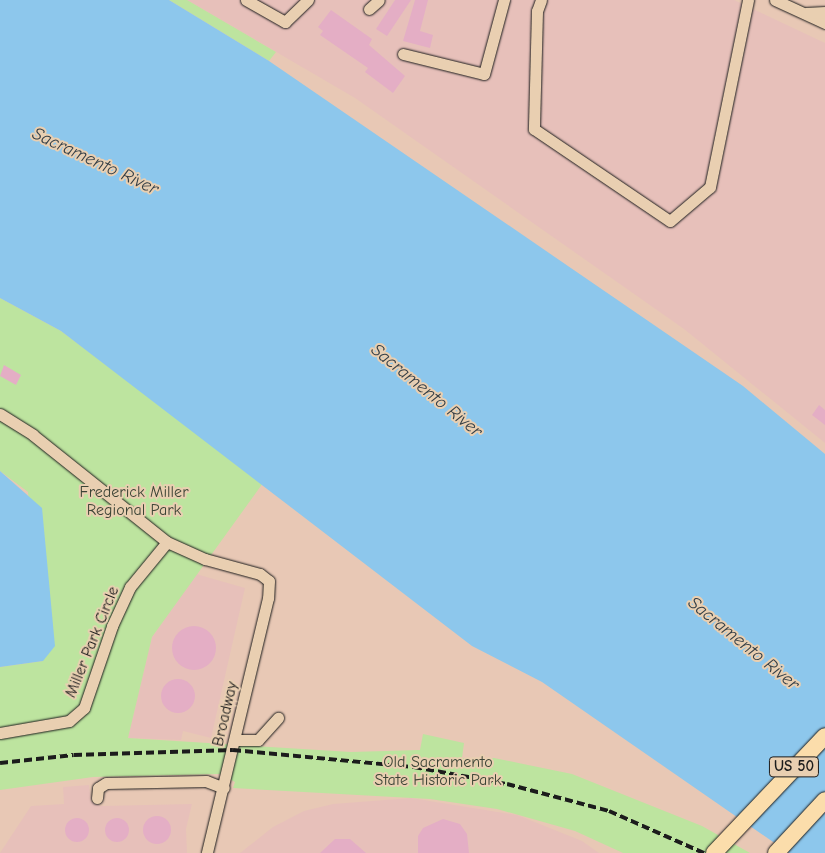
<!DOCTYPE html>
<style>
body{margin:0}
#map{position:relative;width:825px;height:853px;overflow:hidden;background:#e8c8b5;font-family:"Comic Neue",sans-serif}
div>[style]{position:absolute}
.built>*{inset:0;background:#e7c0ba}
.green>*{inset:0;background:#bde49f}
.water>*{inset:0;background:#8dc7ec}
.building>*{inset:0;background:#e4aec5}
.round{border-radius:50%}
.roads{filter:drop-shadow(0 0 1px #1c1c1c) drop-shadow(0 0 1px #1c1c1c)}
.minor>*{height:11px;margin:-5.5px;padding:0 5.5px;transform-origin:5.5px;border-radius:5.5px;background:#e9cfb1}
.highway>*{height:16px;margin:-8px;padding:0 8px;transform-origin:8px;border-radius:8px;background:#fbddab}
.rail>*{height:4px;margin-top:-2px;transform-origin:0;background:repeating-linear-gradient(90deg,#1c1c1c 0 8px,transparent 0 12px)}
span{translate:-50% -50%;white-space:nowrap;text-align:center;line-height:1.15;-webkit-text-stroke:4px #e9cfb1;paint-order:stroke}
.shield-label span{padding:1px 4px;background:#e9cfb1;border:1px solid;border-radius:4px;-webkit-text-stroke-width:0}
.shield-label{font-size:15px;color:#1c1c1c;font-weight:700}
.park-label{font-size:16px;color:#3c4436}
.street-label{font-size:16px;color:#1c1c1c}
.water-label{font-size:18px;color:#333e46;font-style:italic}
</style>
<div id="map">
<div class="built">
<div style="clip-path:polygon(187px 0,734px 0,825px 43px,825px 443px,684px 329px,355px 98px)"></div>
<div style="clip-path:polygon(196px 574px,245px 588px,211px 738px,183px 731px,181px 740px,128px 738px,152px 637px)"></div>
<div style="clip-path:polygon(89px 785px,91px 801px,101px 806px,192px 804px,186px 829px,187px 853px,0 853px,31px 806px,64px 804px,63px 787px)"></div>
<div style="clip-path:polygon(411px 798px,517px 815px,582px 841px,599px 853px,240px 853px,273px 827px,304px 811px,333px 804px)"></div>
</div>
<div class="green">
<div style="clip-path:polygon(169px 0,187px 0,276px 52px,269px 61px)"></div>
<div style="clip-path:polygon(0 298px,61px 331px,263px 483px,152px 637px,128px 738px,351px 752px,420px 750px,423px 734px,464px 743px,462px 758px,494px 758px,572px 774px,702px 826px,750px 853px,623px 853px,575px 831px,497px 809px,430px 799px,233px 788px,235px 782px,220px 774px,93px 777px,0 790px,0 667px,43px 661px,28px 492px,0 471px)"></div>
</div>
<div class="water">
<div style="clip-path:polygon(0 0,169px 0,269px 61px,743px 386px,825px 454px,825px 853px,789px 853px,542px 682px,472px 646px,61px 331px,0 298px)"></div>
<div style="clip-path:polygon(0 471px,42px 508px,55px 646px,43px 661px,0 667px)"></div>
</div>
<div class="building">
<div style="clip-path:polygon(395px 0,411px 0,387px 36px,376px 29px)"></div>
<div style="clip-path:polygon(415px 0,428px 0,420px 31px,433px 35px,430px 48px,403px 41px)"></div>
<div style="clip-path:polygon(331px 10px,372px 39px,369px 45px,405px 76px,393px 93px,365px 72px,368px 68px,320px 35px,323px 31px,318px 27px)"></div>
<div style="clip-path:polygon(4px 365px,21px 375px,16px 385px,0 376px)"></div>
<div style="clip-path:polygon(819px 405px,825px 410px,825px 425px,812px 415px)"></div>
<div class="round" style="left:172px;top:626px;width:44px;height:44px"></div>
<div class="round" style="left:161px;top:679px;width:34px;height:34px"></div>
<div class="round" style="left:143px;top:816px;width:28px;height:28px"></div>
<div class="round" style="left:105px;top:818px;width:24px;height:24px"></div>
<div class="round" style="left:65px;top:818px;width:24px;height:24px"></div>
<div style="clip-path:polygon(443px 819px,460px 824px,467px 834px,469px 853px,418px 853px,418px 836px,423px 828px)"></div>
<div style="clip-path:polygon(335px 839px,350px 839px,366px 853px,320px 853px)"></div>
</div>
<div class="roads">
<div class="minor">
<div style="left:246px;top:0;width:45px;rotate:29.4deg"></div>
<div style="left:285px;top:22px;width:32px;rotate:-44deg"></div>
<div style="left:541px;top:0;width:12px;rotate:110deg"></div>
<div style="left:537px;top:11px;width:118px;rotate:91.5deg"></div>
<div style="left:534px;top:129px;width:164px;rotate:34.1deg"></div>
<div style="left:670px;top:221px;width:52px;rotate:-40.4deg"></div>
<div style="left:710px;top:187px;width:191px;rotate:-78.5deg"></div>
<div style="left:775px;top:0;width:55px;rotate:24.7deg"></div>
<div style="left:369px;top:9px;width:13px;rotate:-42deg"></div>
<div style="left:806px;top:13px;width:19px;rotate:-3deg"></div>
<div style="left:403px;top:54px;width:83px;rotate:13.9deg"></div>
<div style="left:484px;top:74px;width:77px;rotate:-74.9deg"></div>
<div style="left:0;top:414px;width:39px;rotate:32deg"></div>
<div style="left:33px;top:435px;width:171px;rotate:38.6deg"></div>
<div style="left:167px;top:542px;width:42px;rotate:24.1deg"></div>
<div style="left:205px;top:559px;width:57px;rotate:15.3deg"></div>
<div style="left:260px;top:574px;width:11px;rotate:38deg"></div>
<div style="left:269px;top:581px;width:17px;rotate:93deg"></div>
<div style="left:268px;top:598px;width:262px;rotate:103.5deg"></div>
<div style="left:0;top:733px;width:70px;rotate:-9.9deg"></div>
<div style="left:69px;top:721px;width:20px;rotate:-41deg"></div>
<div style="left:84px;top:708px;width:87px;rotate:-71.1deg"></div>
<div style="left:112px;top:626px;width:43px;rotate:-65.2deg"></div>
<div style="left:130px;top:587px;width:58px;rotate:-50.6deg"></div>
<div style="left:236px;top:740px;width:22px"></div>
<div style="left:258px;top:740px;width:30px;rotate:-48deg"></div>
<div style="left:97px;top:798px;width:10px;rotate:-84deg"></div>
<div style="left:98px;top:788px;width:9px;rotate:-32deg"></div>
<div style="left:106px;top:783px;width:100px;rotate:-1.1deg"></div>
<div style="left:206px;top:781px;width:19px;rotate:21deg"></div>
</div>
<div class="highway">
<div style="left:714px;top:853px;width:161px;rotate:-46.5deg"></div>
<div style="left:776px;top:853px;width:72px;rotate:-47.2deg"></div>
</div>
</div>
<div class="rail">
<div style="left:0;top:763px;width:74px;rotate:-6.2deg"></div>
<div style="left:74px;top:755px;width:159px;rotate:-1.8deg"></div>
<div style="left:233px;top:750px;width:182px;rotate:5.4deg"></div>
<div style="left:414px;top:767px;width:95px;rotate:10.4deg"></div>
<div style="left:507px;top:784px;width:106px;rotate:14.8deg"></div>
<div style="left:609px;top:811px;width:104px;rotate:23.9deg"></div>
</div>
<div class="shield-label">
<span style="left:794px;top:767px">US 50</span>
</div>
<div class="park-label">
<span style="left:134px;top:501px">Frederick Miller<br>Regional Park</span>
<span style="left:438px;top:771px">Old Sacramento<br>State Historic Park</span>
</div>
<div class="street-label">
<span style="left:92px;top:642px;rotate:-68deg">Miller Park Circle</span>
<span style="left:225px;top:714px;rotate:-77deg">Broadway</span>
</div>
<div class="water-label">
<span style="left:95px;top:162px;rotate:25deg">Sacramento River</span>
<span style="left:426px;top:391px;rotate:39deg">Sacramento River</span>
<span style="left:743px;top:644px;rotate:39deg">Sacramento River</span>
</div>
</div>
